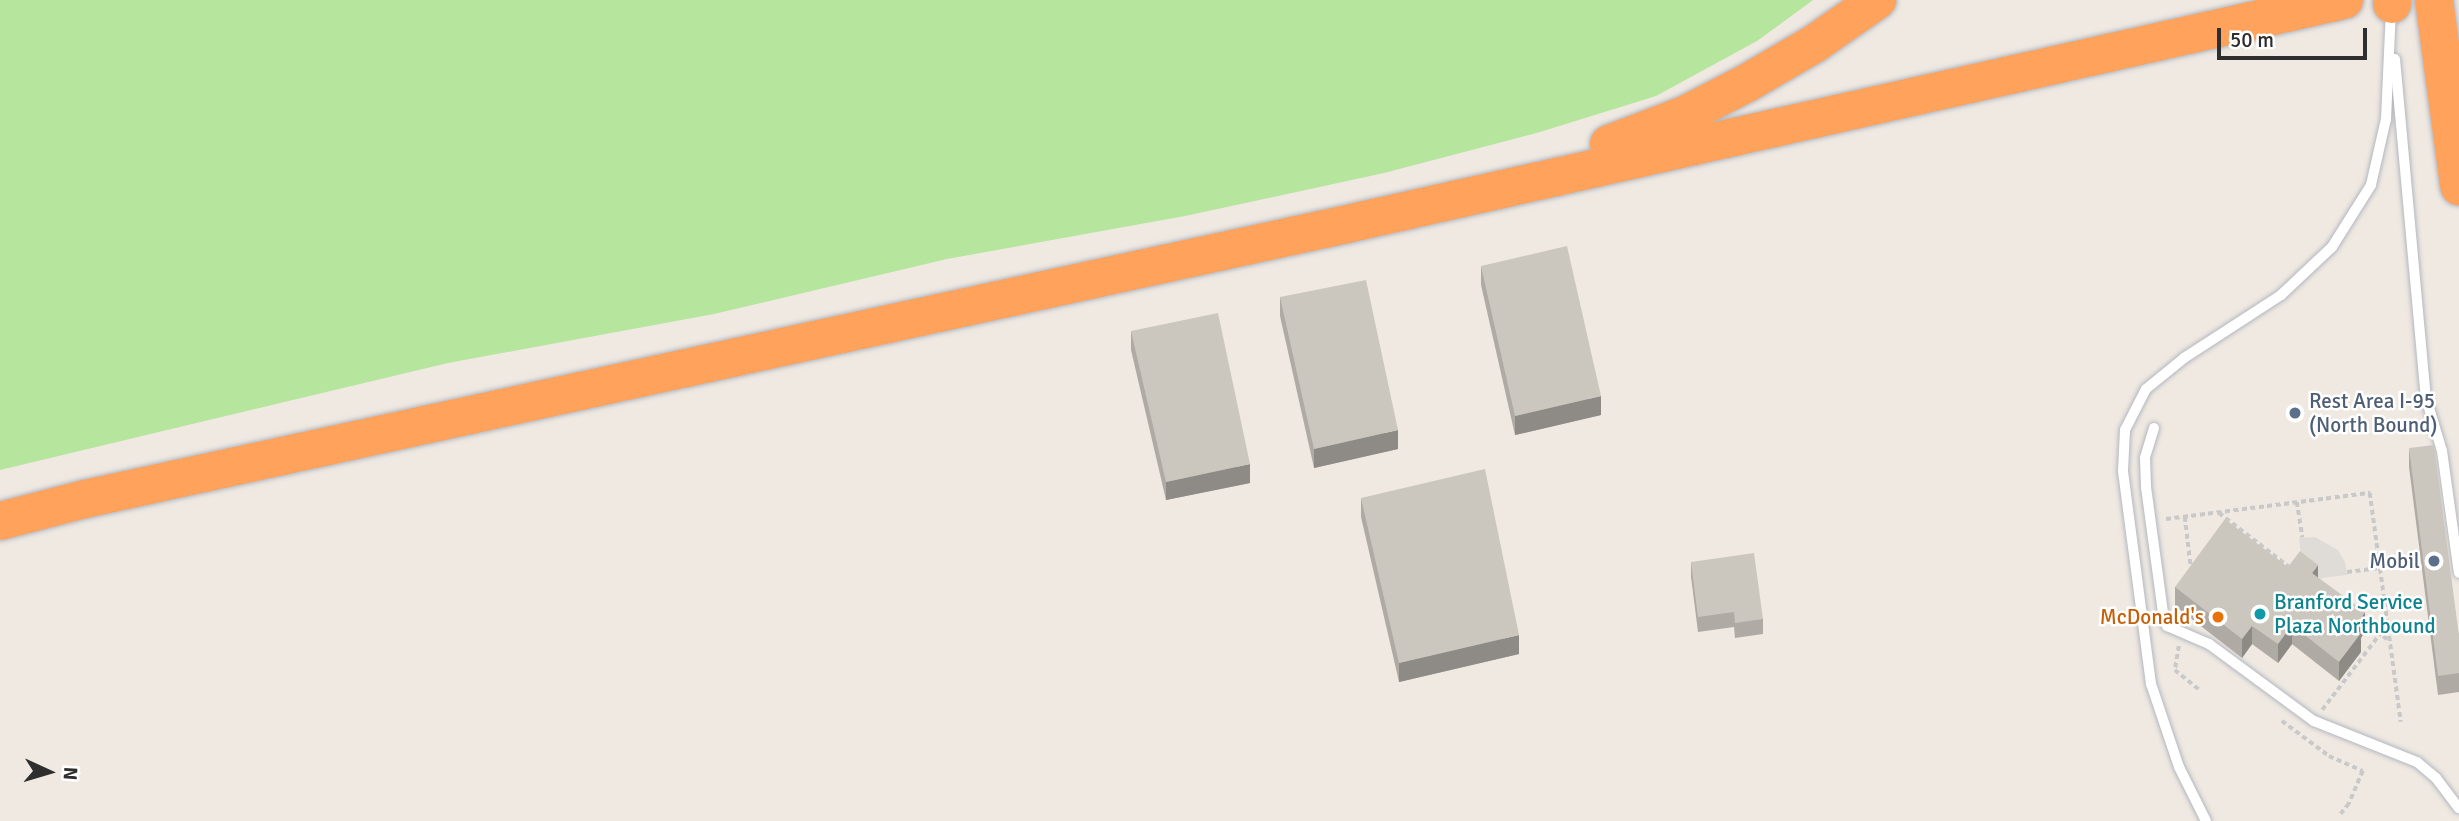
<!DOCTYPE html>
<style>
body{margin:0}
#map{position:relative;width:2459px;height:821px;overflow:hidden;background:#efe9e1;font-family:Signika,sans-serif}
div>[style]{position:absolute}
.green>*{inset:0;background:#b6e59e}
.plaza>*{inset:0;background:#dfdcd8}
.path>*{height:3.5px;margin-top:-1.75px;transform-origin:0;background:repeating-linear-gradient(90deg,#c9c9c9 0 5px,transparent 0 8.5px)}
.roads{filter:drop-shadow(0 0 2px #b4b7c1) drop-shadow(0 0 2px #b4b7c1)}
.lane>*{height:10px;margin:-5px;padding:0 5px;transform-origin:5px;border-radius:5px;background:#fff}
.highway>*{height:38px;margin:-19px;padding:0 19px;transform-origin:19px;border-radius:19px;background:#ffa35c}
.wall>*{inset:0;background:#afaba4}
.shaded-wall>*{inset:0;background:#8e8b86}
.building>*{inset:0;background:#cbc7bf}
.dots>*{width:19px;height:19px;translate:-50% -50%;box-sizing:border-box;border:4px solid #fff;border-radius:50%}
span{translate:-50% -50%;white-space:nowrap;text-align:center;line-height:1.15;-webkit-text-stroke:5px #fff;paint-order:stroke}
.service-label{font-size:21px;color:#4e5e75}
.left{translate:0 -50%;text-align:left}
.right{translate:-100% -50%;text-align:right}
.culture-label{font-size:21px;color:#0d838f}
.food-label{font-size:21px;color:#c56008}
.north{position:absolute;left:14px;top:737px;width:70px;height:70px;-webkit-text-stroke:5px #fff;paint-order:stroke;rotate:94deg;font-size:19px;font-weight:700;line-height:28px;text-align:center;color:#2e2e2e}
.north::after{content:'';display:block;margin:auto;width:24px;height:32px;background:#2e2e2e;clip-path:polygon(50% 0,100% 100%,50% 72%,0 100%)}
.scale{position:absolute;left:2217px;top:28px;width:150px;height:32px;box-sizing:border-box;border:4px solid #2e2e2e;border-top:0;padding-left:9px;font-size:21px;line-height:24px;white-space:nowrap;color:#2e2e2e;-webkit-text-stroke:5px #fff;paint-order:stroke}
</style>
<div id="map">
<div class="green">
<div style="clip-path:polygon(0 0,1813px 0,1757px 41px,1656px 96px,1540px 132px,1384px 173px,1185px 216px,947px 259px,714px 314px,448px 363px,0 470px)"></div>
</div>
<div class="plaza">
<div style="clip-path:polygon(2315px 537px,2338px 550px,2345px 562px,2347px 575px,2322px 578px,2318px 584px,2302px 563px,2299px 538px)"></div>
</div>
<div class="path">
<div style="left:2297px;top:502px;width:36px;rotate:81deg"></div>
<div style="left:2219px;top:513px;width:92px;rotate:37.5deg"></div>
<div style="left:2185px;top:517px;width:50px;rotate:83.2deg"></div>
<div style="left:2166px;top:519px;width:206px;rotate:-7.3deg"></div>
<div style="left:2370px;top:493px;width:231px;rotate:82.3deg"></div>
<div style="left:2347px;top:572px;width:33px;rotate:-7deg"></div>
<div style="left:2363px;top:621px;width:34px;rotate:37deg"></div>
<div style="left:2179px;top:646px;width:24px;rotate:99deg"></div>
<div style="left:2175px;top:670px;width:33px;rotate:39deg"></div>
<div style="left:2322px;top:710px;width:96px;rotate:-52.7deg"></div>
<div style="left:2282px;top:721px;width:59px;rotate:36.7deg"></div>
<div style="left:2329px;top:756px;width:37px;rotate:24deg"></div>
<div style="left:2363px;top:771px;width:36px;rotate:113deg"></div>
<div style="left:2349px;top:804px;width:13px;rotate:129deg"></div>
</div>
<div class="roads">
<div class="lane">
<div style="left:2395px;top:59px;width:340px;rotate:84.8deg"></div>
<div style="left:2426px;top:398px;width:55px;rotate:73.2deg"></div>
<div style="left:2442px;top:451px;width:123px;rotate:82.1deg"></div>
<div style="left:2154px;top:428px;width:31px;rotate:107deg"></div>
<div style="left:2145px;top:458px;width:29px;rotate:88deg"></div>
<div style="left:2146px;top:487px;width:134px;rotate:82.3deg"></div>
<div style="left:2164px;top:620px;width:7px;rotate:63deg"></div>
<div style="left:2167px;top:626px;width:46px;rotate:23.2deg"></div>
<div style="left:2209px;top:644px;width:130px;rotate:36.3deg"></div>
<div style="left:2314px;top:721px;width:111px;rotate:21.7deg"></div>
<div style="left:2417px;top:762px;width:25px;rotate:40deg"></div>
<div style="left:2436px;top:778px;width:38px;rotate:53deg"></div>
<div style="left:2206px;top:821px;width:60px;rotate:-116.6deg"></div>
<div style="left:2179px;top:767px;width:88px;rotate:-108.6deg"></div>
<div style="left:2151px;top:684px;width:215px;rotate:-97.5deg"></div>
<div style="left:2123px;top:471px;width:41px;rotate:-87.2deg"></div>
<div style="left:2125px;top:430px;width:46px;rotate:-62.9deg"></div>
<div style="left:2146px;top:389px;width:49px;rotate:-39.2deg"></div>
<div style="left:2184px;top:358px;width:116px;rotate:-33deg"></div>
<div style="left:2281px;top:295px;width:70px;rotate:-43.3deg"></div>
<div style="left:2332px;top:247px;width:73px;rotate:-57.8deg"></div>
<div style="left:2371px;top:185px;width:68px;rotate:-77.2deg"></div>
<div style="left:2386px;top:119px;width:109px;rotate:-87.4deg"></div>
</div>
<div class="highway">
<div style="left:2392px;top:0;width:4px;rotate:90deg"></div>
<div style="left:2434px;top:0;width:188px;rotate:82.3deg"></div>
<div style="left:1609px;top:144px;width:81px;rotate:-20.9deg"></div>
<div style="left:1685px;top:115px;width:70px;rotate:-27.3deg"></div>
<div style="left:1747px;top:83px;width:78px;rotate:-30.2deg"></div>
<div style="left:1814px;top:44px;width:77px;rotate:-34.9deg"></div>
<div style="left:0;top:521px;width:88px;rotate:-14.5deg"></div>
<div style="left:85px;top:499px;width:1292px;rotate:-12.29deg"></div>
<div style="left:1347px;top:224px;width:1022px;rotate:-12.66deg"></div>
</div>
</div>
<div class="wall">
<div style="clip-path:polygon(1481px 266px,1601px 415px,1515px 435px,1481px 285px)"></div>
<div style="clip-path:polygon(1280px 297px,1398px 449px,1314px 468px,1280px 316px)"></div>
<div style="clip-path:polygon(1131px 331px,1250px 483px,1166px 500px,1131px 350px)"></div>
<div style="clip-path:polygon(2409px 448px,2459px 636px,2459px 692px,2438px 695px,2409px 467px)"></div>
<div style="clip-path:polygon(1361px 498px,1519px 654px,1399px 682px,1361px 517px)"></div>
<div style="clip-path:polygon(1691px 562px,1763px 619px,1763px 634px,1735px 638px,1734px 627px,1698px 632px,1691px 577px)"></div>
<div style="clip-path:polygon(2318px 578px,2365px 631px,2361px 638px,2361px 652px,2339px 681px,2292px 644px,2278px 663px,2252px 644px,2242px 658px,2175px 606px,2175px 587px)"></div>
</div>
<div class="shaded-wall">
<div style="clip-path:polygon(1601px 396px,1601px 415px,1515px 435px,1515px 416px)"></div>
<div style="clip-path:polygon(1398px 430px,1398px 449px,1314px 468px,1314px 449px)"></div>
<div style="clip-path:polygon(1250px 464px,1250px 483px,1166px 500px,1166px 482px)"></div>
<div style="clip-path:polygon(2318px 565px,2318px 584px,2312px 573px)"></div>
<div style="clip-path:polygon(2365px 612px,2365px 631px,2361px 638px,2361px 652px,2339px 681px,2339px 662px,2354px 628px)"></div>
<div style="clip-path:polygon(2292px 625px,2292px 644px,2278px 663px,2278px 644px)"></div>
<div style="clip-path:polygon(2252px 626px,2252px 644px,2242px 658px,2242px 639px)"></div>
<div style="clip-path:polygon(1519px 635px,1519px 654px,1399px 682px,1399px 663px)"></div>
</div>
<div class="building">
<div style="clip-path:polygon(1567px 246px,1601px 396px,1515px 416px,1481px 266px)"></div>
<div style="clip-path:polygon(1366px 280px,1398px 430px,1314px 449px,1280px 297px)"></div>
<div style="clip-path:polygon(1218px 313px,1250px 464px,1166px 482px,1131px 331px)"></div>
<div style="clip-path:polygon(2434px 445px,2459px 636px,2459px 673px,2438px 676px,2409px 448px)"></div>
<div style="clip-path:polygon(1485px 469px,1519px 635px,1399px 663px,1361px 498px)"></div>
<div style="clip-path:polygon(2225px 519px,2288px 567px,2300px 551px,2318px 565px,2312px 573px,2365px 612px,2354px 628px,2361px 633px,2339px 662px,2292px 625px,2278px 644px,2252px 626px,2242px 639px,2175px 587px)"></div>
<div style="clip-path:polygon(1754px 553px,1763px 619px,1735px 623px,1734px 612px,1698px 617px,1691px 562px)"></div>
</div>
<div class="dots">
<div style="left:2295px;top:413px;background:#5c6f8a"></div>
<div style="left:2434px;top:561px;background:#5c6f8a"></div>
<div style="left:2260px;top:614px;background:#0f9aa8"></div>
<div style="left:2218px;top:617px;background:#e8710a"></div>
</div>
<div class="service-label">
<span class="left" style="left:2309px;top:413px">Rest Area I-95<br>(North Bound)</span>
<span class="right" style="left:2420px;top:561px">Mobil</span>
</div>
<div class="culture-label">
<span class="left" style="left:2274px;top:614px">Branford Service<br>Plaza Northbound</span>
</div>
<div class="food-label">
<span class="right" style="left:2204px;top:617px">McDonald's</span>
</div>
<div class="north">N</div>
<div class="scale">50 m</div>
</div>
